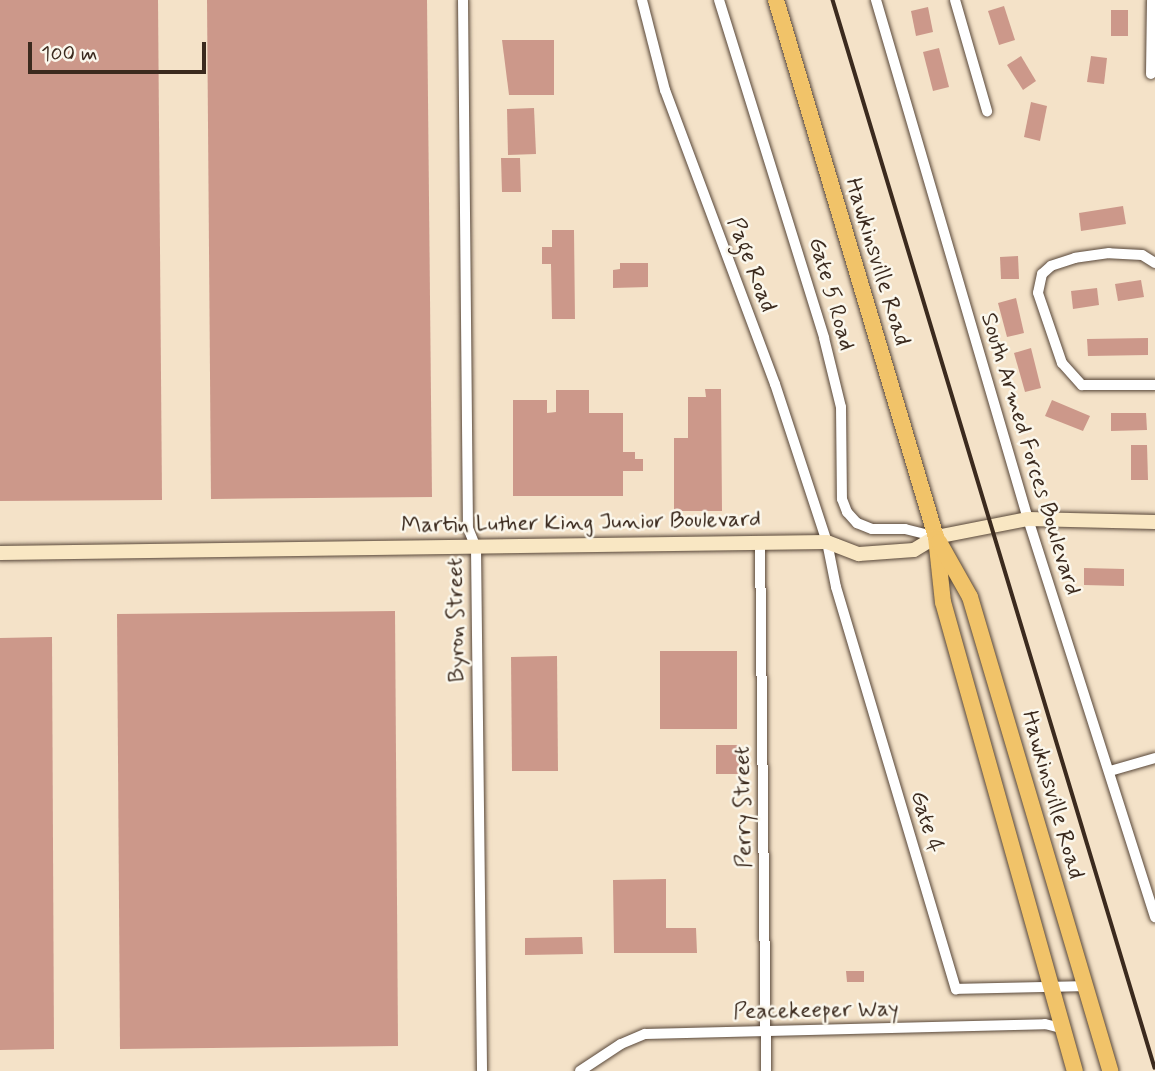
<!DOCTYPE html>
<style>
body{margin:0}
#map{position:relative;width:1155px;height:1071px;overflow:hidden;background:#f4e2c8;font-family:Mynerve,sans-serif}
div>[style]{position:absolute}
.building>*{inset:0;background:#cc988a}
.roads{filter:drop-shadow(0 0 2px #574638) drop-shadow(0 0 2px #574638)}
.street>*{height:10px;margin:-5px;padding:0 5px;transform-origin:5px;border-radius:5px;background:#fff}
.secondary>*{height:14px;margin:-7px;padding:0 7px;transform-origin:7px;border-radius:7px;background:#f9e7c3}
.primary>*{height:16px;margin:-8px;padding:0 8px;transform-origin:8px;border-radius:8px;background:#f1c369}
.rail>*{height:3.5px;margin:-1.75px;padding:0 1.75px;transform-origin:1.75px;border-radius:1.75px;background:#3b2a1e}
span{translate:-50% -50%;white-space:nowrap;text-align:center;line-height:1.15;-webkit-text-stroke:5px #fbf7ec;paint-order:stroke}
.street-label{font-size:23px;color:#3b2a1e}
.scale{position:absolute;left:28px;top:42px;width:178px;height:32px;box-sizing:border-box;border:4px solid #3b2a1e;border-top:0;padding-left:9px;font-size:21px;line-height:24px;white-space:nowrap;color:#3b2a1e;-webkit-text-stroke:5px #fbf7ec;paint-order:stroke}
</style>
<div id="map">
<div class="building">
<div style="clip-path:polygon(0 0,158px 0,162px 500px,0 501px)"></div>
<div style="clip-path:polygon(207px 0,427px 0,432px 497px,211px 499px)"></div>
<div style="clip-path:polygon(1004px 6px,1015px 40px,999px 45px,988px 11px)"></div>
<div style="clip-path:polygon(928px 7px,933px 32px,916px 36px,911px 11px)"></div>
<div style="clip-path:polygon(1111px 10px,1128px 10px,1128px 36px,1111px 36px)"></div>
<div style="clip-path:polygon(502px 40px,554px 40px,554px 95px,509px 95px)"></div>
<div style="clip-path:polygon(939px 48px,949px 87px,933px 91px,923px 52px)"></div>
<div style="clip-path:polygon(1021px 56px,1036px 81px,1023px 90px,1007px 65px)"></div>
<div style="clip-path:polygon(1091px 56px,1107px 58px,1104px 84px,1087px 82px)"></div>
<div style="clip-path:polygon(1031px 102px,1047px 106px,1040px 141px,1024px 137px)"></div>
<div style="clip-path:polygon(534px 108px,536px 154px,508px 155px,507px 109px)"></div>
<div style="clip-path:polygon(501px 158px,520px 158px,521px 192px,502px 192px)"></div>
<div style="clip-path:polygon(1123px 206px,1126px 224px,1081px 231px,1079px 213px)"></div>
<div style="clip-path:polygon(552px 230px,574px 230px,575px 319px,552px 319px,551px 264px,542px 264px,542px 247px,552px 247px)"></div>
<div style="clip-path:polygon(1018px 256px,1019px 279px,1001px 279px,1000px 257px)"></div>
<div style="clip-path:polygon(620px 263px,648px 263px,648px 287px,613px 288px,613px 270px,620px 269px)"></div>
<div style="clip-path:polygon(1141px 280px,1144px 297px,1118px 301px,1115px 284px)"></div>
<div style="clip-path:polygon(1097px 288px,1099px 305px,1073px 309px,1071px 291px)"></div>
<div style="clip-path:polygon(1016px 298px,1024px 333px,1007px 337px,998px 303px)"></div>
<div style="clip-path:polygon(1148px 338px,1148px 355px,1088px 356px,1087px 339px)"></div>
<div style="clip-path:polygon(1031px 348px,1041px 388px,1025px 392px,1014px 353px)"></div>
<div style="clip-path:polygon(705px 389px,721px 389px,722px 511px,674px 511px,674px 438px,688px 438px,688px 397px,706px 397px)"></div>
<div style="clip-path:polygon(556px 390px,589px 390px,589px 413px,623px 413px,623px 452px,635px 452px,635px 459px,643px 459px,643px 471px,623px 471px,623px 496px,513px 496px,513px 400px,547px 400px,547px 413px,556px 412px)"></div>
<div style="clip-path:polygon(1052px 400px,1090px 416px,1083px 431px,1045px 416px)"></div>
<div style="clip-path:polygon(1111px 413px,1146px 413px,1147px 430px,1111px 431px)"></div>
<div style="clip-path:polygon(1131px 445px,1147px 445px,1148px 480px,1131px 480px)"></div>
<div style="clip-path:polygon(1084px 568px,1124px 569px,1124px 586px,1084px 585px)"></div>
<div style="clip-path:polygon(395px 611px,398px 1046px,120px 1049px,117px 614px)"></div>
<div style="clip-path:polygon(52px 637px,54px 1049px,0 1050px,0 638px)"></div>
<div style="clip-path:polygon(660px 651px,737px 651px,737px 729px,660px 729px)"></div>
<div style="clip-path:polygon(557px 656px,558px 771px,512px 771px,511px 657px)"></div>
<div style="clip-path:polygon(716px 745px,739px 745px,739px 774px,716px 774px)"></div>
<div style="clip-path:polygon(666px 879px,666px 928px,696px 928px,697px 953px,614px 953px,613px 880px)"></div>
<div style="clip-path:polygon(582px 937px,583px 954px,525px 955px,525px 938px)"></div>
<div style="clip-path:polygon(846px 971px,864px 971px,864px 982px,847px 982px)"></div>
</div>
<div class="roads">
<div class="street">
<div style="left:463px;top:0;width:528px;rotate:89.46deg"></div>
<div style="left:468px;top:528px;width:22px;rotate:68deg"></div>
<div style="left:476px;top:548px;width:523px;rotate:89.34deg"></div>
<div style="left:642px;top:0;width:93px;rotate:75.7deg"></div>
<div style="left:665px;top:90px;width:314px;rotate:69.5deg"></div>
<div style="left:775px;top:384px;width:166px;rotate:71.8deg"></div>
<div style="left:827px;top:542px;width:46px;rotate:78.7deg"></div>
<div style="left:836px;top:587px;width:420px;rotate:73.4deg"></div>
<div style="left:956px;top:989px;width:129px;rotate:-1.3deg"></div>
<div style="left:719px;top:0;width:354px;rotate:72.7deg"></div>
<div style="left:824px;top:338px;width:71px;rotate:76.2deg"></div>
<div style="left:841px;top:407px;width:92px;rotate:89.4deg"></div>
<div style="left:842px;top:499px;width:14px;rotate:69deg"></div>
<div style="left:847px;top:512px;width:15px;rotate:48deg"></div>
<div style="left:857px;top:523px;width:16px;rotate:22deg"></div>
<div style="left:872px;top:529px;width:33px"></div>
<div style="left:905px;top:529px;width:32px;rotate:14deg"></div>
<div style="left:876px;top:0;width:541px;rotate:73.68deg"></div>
<div style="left:1028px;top:519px;width:418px;rotate:72.3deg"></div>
<div style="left:955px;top:0;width:116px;rotate:73.9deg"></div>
<div style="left:1151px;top:74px;width:74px;rotate:-89.2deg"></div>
<div style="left:1155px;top:263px;width:15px;rotate:-148deg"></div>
<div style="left:1142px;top:255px;width:33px;rotate:-177deg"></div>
<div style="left:1109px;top:253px;width:34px;rotate:172deg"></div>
<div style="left:1075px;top:258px;width:25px;rotate:162deg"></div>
<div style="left:1051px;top:266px;width:12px;rotate:138deg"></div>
<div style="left:1042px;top:274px;width:19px;rotate:102deg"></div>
<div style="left:1038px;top:293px;width:74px;rotate:71.1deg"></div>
<div style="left:1062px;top:363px;width:30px;rotate:48deg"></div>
<div style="left:1082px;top:385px;width:73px"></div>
<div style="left:760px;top:543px;width:528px;rotate:89.35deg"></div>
<div style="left:1110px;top:771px;width:47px;rotate:-16.1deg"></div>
<div style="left:580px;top:1071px;width:49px;rotate:-33.4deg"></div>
<div style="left:621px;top:1044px;width:26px;rotate:-23deg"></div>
<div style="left:645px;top:1034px;width:400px;rotate:-1.4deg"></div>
<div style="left:1045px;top:1024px;width:16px;rotate:14deg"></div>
</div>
<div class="secondary">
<div style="left:0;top:553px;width:827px;rotate:-0.76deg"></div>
<div style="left:827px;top:542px;width:34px;rotate:21deg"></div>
<div style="left:859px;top:554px;width:55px;rotate:-4.2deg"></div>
<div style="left:914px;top:550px;width:26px;rotate:-31deg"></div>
<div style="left:936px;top:537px;width:94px;rotate:-11.1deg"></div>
<div style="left:1028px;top:519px;width:127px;rotate:1.4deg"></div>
</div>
<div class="primary">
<div style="left:776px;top:0;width:560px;rotate:73.41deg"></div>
<div style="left:936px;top:537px;width:65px;rotate:83.9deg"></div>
<div style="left:943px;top:602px;width:487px;rotate:74.3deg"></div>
<div style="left:939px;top:542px;width:63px;rotate:60.6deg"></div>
<div style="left:970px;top:597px;width:494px;rotate:73.5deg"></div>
</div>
</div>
<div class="rail">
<div style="left:833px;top:0;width:1115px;rotate:73.22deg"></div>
</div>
<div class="street-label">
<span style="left:877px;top:262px;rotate:73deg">Hawkinsville Road</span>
<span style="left:751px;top:265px;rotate:69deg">Page Road</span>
<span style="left:831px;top:294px;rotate:74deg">Gate 5 Road</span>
<span style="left:1030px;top:454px;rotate:73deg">South Armed Forces Boulevard</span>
<span style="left:581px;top:523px;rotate:-1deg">Martin Luther King Junior Boulevard</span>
<span style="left:457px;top:620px;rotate:-91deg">Byron Street</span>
<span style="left:1052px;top:795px;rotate:74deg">Hawkinsville Road</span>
<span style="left:744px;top:807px;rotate:-91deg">Perry Street</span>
<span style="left:926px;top:822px;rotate:73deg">Gate 4</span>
<span style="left:816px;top:1011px;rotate:-1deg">Peacekeeper Way</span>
</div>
<div class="scale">100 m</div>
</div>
